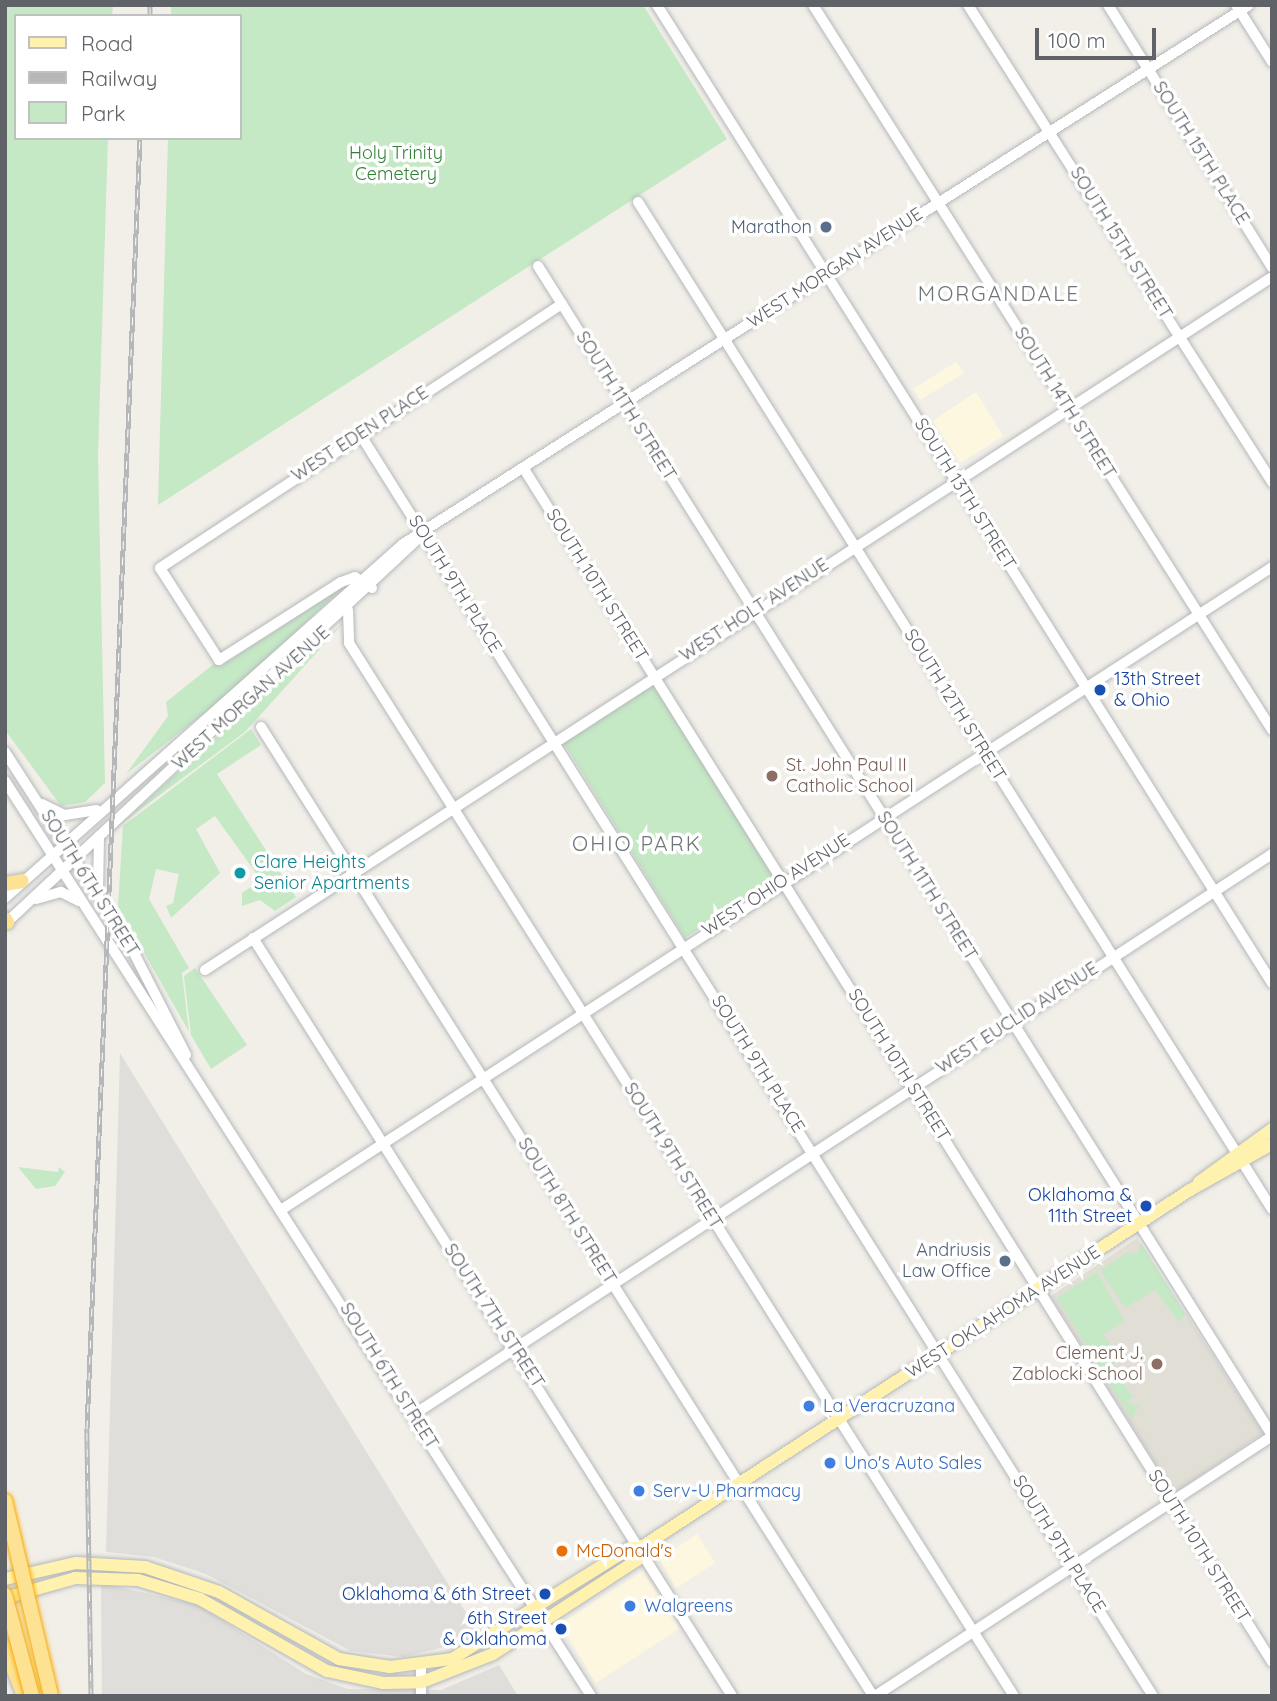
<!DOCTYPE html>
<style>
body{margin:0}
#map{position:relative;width:1277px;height:1701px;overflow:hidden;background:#f1efe8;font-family:Quicksand,sans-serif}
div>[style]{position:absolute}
.commercial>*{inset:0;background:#fef7e0}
.industrial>*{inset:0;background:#e0deda}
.education>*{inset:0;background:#e1ded6}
.green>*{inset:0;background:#c5e8c5}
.roads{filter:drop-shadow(0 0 2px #b5b8bc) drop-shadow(0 0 2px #b5b8bc)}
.minor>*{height:10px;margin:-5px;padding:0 5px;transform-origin:5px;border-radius:5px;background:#fff}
.major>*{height:12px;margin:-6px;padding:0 6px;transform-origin:6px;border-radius:6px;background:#fff2af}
.highway>*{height:14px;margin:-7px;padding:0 7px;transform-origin:7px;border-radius:7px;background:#fde293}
.rail>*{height:5px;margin-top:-2.5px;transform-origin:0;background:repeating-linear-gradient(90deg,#fff 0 8px,#b6b7b8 0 16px);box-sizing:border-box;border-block:2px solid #b6b7b8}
.bridges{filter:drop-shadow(0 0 2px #f9ab00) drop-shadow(0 0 2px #f9ab00)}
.highway-bridge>*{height:14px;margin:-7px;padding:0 7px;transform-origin:7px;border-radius:7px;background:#fde293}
.dots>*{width:19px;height:19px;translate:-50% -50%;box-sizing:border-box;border:4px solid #fff;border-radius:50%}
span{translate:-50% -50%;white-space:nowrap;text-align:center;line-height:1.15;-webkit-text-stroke:7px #fff;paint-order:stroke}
.street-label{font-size:18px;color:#5f6368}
.park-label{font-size:18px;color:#348238}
.service-label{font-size:18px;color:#4e5e75}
.right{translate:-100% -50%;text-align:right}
.transit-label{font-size:18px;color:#164399}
.left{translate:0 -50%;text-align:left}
.education-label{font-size:18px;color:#785e54}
.culture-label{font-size:18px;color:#0d838f}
.shop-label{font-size:18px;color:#366cbe}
.food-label{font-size:18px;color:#c56008}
.quarter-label{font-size:21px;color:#70757a;letter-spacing:2px}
.frame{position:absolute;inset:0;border:7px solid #5f6368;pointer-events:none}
.legend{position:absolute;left:14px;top:14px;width:228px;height:126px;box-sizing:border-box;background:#fff;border:2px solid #bfc1c3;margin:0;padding:9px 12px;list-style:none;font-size:21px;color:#5f6368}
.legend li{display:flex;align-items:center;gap:14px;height:35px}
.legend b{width:35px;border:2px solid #bfc1c3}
.scale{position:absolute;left:1035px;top:28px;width:121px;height:32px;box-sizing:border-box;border:4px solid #5f6368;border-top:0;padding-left:9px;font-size:21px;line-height:24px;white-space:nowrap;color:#5f6368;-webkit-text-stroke:5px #fff;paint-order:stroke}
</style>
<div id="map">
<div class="commercial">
<div style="clip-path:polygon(956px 362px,964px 373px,920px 400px,913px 389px)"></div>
<div style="clip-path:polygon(976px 392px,1003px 436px,960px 463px,933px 421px)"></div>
<div style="clip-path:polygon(697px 1534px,715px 1563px,676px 1588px,660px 1559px)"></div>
<div style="clip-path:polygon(643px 1571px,680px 1628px,596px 1683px,560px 1624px)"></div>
</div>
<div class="industrial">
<div style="clip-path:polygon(120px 1053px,479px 1634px,468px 1641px,404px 1657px,351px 1651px,206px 1574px,154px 1557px,106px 1552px)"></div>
<div style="clip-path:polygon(101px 1583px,198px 1605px,306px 1674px,348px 1689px,441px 1690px,499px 1665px,518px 1696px,102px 1696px)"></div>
</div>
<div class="education">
<div style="clip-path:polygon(1137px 1238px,1263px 1433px,1174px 1493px,1051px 1296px)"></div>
</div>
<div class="green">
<div style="clip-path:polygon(5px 5px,113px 5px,112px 16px,16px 16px,16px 138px,108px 138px,98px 456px,105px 783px,85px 802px,61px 806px,5px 730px)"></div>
<div style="clip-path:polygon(171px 5px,643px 5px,727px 139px,158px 505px,168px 138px,240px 138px,240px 16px,171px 16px)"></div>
<div style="clip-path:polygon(345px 586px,223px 699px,126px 774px,168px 716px,166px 702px,215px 663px,221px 666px)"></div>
<div style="clip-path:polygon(345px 621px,245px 732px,122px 823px)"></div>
<div style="clip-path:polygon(654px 684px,777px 879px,685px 938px,563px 742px)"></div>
<div style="clip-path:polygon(251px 729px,261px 745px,217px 774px,296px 897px,275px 911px,260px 900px,242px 906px,242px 893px,261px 880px,215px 816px,196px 829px,220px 873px,171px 918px,166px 906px,173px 903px,179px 874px,156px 869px,149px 899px,189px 968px,182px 973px,189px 1032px,118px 906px,123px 826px)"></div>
<div style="clip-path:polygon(195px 968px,247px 1045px,211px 1069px,191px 1035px,184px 976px)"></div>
<div style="clip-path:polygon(18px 1167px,58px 1172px,59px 1167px,65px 1172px,55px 1186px,36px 1189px)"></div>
<div style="clip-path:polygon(1141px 1243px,1185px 1314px,1179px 1322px,1155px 1290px,1125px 1308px,1100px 1270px,1128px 1252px,1137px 1254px)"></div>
<div style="clip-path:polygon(1097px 1272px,1125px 1321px,1103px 1334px,1120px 1360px,1103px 1372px,1057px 1298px)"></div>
<div style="clip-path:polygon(1116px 1372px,1133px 1397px,1126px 1402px,1139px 1406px,1132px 1419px,1106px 1378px)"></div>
</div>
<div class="roads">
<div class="minor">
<div style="left:657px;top:5px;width:1155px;rotate:57.84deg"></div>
<div style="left:813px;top:5px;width:858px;rotate:57.66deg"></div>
<div style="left:968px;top:5px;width:566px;rotate:57.49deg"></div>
<div style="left:1108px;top:5px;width:309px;rotate:58deg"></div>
<div style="left:1236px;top:5px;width:67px;rotate:57.7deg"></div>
<div style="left:638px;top:202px;width:1190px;rotate:57.81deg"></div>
<div style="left:538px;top:266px;width:1380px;rotate:57.88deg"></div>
<div style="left:360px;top:434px;width:1490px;rotate:57.86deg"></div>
<div style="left:524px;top:469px;width:1408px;rotate:57.91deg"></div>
<div style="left:372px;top:588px;width:20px;rotate:-147deg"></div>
<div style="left:355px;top:577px;width:15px;rotate:160deg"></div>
<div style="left:341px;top:582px;width:145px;rotate:147.4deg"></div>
<div style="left:219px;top:660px;width:109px;rotate:-122.7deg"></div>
<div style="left:160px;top:568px;width:481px;rotate:-33.3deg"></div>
<div style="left:348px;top:610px;width:33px;rotate:88deg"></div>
<div style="left:349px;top:643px;width:1245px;rotate:57.73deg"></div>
<div style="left:261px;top:727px;width:1146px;rotate:57.72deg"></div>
<div style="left:5px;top:752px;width:234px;rotate:57.2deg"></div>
<div style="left:132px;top:949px;width:119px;rotate:63deg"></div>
<div style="left:5px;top:781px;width:1087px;rotate:57.36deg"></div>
<div style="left:42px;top:804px;width:25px;rotate:26deg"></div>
<div style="left:65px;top:815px;width:32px;rotate:-9deg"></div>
<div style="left:98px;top:893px;width:57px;rotate:-89deg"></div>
<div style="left:5px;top:898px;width:533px;rotate:-41.65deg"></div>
<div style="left:403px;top:544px;width:1003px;rotate:-32.5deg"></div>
<div style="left:36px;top:899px;width:26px;rotate:-16deg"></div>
<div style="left:61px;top:892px;width:20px;rotate:27deg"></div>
<div style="left:5px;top:924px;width:572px;rotate:-43.02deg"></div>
<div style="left:253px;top:938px;width:897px;rotate:57.71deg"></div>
<div style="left:205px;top:970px;width:1272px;rotate:-33deg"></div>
<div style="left:284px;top:1208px;width:1178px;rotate:-32.97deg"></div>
<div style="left:413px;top:1415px;width:1026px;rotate:-33.15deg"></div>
<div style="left:421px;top:1666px;width:30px;rotate:90deg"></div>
<div style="left:875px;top:1696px;width:475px;rotate:-33.2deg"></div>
</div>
<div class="major">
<div style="left:1199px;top:1182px;width:90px;rotate:-36deg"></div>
<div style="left:5px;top:1579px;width:73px;rotate:-12.7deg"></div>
<div style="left:76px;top:1563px;width:69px;rotate:3.3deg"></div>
<div style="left:145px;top:1567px;width:78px;rotate:18.7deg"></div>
<div style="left:219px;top:1592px;width:137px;rotate:29.2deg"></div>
<div style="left:339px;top:1659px;width:52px;rotate:8.9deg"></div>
<div style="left:390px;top:1667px;width:63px;rotate:-7.4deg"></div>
<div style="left:452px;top:1659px;width:210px;rotate:-31.9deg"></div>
<div style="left:630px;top:1548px;width:10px"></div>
<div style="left:640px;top:1548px;width:656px;rotate:-33.06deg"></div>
<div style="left:1190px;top:1190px;width:94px;rotate:-29.3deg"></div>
<div style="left:5px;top:1598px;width:73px;rotate:-15.9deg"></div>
<div style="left:75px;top:1578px;width:63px;rotate:1.8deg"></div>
<div style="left:138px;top:1580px;width:65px;rotate:17deg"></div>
<div style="left:200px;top:1599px;width:146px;rotate:29.6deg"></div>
<div style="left:327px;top:1671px;width:57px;rotate:12.1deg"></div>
<div style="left:383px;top:1683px;width:39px;rotate:-1deg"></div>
<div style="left:422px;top:1682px;width:76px;rotate:-21.5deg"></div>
<div style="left:493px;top:1654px;width:172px;rotate:-33.1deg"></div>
<div style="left:637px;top:1560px;width:12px;rotate:-76deg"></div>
</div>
<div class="highway">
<div style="left:5px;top:884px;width:17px;rotate:-10deg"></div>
<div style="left:5px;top:919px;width:4px;rotate:56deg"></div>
<div style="left:5px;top:1647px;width:53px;rotate:68.8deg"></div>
</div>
</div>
<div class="rail">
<div style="left:150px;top:16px;width:11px;rotate:-90deg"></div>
<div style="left:91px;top:1696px;width:268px;rotate:-90.9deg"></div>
<div style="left:87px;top:1428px;width:1291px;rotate:-87.65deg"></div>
</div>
<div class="bridges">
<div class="highway-bridge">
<div style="left:5px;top:1501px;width:200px;rotate:76.7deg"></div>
<div style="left:5px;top:1595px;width:105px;rotate:75deg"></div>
</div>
</div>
<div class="dots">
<div style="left:826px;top:227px;background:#5c6f8a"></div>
<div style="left:1100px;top:690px;background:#1a4fb4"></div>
<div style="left:772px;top:776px;background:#8d6e63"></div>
<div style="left:240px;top:873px;background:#0f9aa8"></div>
<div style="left:1146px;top:1206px;background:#1a4fb4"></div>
<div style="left:1005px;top:1261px;background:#5c6f8a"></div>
<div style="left:1157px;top:1364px;background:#8d6e63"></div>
<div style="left:809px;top:1406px;background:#3f7fe0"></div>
<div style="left:830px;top:1463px;background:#3f7fe0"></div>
<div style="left:639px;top:1491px;background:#3f7fe0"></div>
<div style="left:562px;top:1551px;background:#e8710a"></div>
<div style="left:545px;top:1594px;background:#1a4fb4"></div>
<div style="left:630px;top:1606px;background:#3f7fe0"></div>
<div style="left:561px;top:1629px;background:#1a4fb4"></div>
</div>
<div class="street-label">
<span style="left:1201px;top:153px;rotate:58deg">SOUTH 15TH PLACE</span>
<span style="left:1121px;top:243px;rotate:58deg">SOUTH 15TH STREET</span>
<span style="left:835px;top:268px;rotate:-33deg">WEST MORGAN AVENUE</span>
<span style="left:1065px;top:403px;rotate:58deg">SOUTH 14TH STREET</span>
<span style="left:626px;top:406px;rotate:58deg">SOUTH 11TH STREET</span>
<span style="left:360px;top:434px;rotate:-33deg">WEST EDEN PLACE</span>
<span style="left:965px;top:494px;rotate:58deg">SOUTH 13TH STREET</span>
<span style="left:455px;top:584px;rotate:58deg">SOUTH 9TH PLACE</span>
<span style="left:597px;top:585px;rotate:58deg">SOUTH 10TH STREET</span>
<span style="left:754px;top:610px;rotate:-33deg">WEST HOLT AVENUE</span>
<span style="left:251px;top:698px;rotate:-42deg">WEST MORGAN AVENUE</span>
<span style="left:955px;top:705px;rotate:58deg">SOUTH 12TH STREET</span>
<span style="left:90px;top:883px;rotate:58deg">SOUTH 6TH STREET</span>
<span style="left:776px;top:885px;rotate:-33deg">WEST OHIO AVENUE</span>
<span style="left:927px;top:886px;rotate:58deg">SOUTH 11TH STREET</span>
<span style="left:1017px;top:1018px;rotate:-33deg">WEST EUCLID AVENUE</span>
<span style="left:758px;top:1064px;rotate:58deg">SOUTH 9TH PLACE</span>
<span style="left:899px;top:1065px;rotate:58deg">SOUTH 10TH STREET</span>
<span style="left:673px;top:1156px;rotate:58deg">SOUTH 9TH STREET</span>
<span style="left:567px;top:1211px;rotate:58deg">SOUTH 8TH STREET</span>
<span style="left:1003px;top:1312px;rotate:-33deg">WEST OKLAHOMA AVENUE</span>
<span style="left:494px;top:1316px;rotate:57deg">SOUTH 7TH STREET</span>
<span style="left:389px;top:1376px;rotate:58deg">SOUTH 6TH STREET</span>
<span style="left:1059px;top:1544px;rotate:58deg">SOUTH 9TH PLACE</span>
<span style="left:1199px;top:1546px;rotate:58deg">SOUTH 10TH STREET</span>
</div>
<div class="park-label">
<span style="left:396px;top:164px">Holy Trinity<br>Cemetery</span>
</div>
<div class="service-label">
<span class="right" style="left:812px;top:227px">Marathon</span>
<span class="right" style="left:991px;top:1261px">Andriusis<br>Law Office</span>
</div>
<div class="transit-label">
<span class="left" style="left:1114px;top:690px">13th Street<br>&amp; Ohio</span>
<span class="right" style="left:1132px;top:1206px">Oklahoma &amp;<br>11th Street</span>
<span class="right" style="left:531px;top:1594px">Oklahoma &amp; 6th Street</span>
<span class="right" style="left:547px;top:1629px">6th Street<br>&amp; Oklahoma</span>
</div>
<div class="education-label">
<span class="left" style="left:786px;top:776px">St. John Paul II<br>Catholic School</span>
<span class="right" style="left:1143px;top:1364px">Clement J.<br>Zablocki School</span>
</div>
<div class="culture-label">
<span class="left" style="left:254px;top:873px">Clare Heights<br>Senior Apartments</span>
</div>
<div class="shop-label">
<span class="left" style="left:823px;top:1406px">La Veracruzana</span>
<span class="left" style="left:844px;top:1463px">Uno's Auto Sales</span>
<span class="left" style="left:653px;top:1491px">Serv-U Pharmacy</span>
<span class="left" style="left:644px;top:1606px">Walgreens</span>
</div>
<div class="food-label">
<span class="left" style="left:576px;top:1551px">McDonald's</span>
</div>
<div class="quarter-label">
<span style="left:999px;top:293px">MORGANDALE</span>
<span style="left:637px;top:843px">OHIO PARK</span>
</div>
<div class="frame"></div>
<ul class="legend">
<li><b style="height:9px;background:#fff2af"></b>Road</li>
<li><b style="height:9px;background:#b6b7b8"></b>Railway</li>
<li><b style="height:19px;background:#c5e8c5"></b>Park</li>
</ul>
<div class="scale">100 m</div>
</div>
